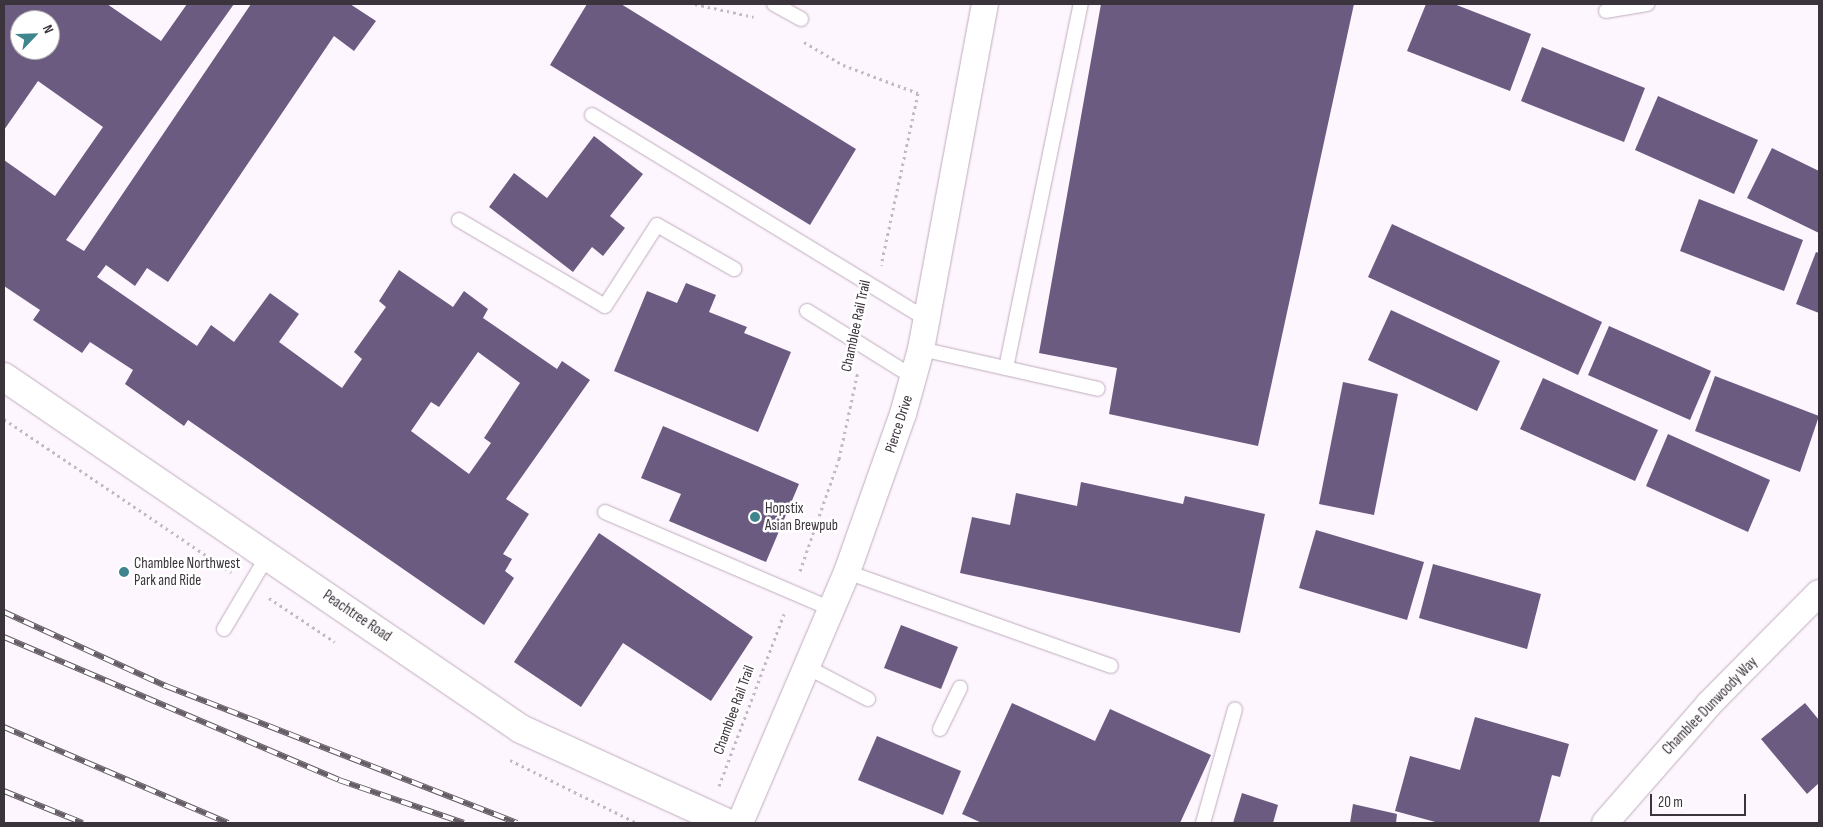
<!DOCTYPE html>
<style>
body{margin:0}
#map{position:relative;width:1823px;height:827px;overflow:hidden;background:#fef6fe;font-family:"Sofia Sans Condensed",sans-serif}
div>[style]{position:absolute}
.building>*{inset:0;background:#6b5b81}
.path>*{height:3px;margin-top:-1.5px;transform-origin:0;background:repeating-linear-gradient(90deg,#c2bac2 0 2.5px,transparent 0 6.5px)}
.roads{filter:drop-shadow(0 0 1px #beacbd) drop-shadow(0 0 1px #beacbd)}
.service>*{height:14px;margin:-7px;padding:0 7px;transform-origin:7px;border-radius:7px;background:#fff}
.minor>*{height:26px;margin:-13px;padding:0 13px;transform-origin:13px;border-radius:13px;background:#fff}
.tertiary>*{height:28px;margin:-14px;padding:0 14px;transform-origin:14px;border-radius:14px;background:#fff}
.rail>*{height:5.5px;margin-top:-2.75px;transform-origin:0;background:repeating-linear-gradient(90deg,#fff 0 11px,#665e66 0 22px);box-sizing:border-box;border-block:1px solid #665e66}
.dots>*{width:14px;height:14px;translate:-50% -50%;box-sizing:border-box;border:2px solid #fff;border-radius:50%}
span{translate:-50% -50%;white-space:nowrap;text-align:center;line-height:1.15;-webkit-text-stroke:5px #fff;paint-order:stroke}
.street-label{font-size:15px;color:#3c343c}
.poi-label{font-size:15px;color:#3c343c}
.left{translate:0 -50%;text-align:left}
.frame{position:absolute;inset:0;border:5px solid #3c343c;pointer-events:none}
.north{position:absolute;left:10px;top:10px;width:50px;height:50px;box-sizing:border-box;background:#fff;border:1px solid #b1aeb1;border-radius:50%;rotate:66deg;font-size:14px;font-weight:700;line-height:20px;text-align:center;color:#3c343c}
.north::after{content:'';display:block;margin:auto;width:18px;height:22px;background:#3e858e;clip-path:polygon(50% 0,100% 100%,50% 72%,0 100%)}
.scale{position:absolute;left:1650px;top:794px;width:96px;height:22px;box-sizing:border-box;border:2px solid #3c343c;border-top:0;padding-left:6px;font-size:15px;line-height:18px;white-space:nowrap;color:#3c343c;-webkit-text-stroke:4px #fff;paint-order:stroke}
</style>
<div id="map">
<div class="building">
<div style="clip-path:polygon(evenodd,4px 4px,107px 4px,161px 41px,187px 4px,234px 4px,66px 240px,84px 251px,251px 4px,350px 4px,376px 21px,354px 51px,334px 36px,168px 282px,147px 268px,135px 286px,106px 265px,97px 277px,197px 346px,211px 325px,234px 342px,270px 293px,299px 314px,279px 342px,342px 388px,362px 359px,354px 352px,386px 307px,379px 301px,399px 270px,453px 307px,464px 291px,488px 309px,483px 318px,557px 369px,562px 361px,590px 380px,506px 499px,529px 514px,503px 554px,512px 559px,505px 571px,514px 578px,484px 625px,188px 420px,184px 426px,125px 384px,133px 370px,90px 342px,82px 353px,33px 320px,40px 310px,4px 286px,4px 160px,55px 196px,103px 127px,38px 81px,4px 130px,4px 4px,20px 20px,50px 20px,50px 50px,20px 50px,20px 20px,4px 4px,478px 352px,520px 383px,484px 438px,491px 443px,469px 474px,411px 431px,431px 402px,439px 407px,478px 352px)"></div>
<div style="clip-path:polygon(587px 4px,621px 4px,856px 149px,810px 225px,550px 65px)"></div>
<div style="clip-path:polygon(1101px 4px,1354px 4px,1258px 446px,1109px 414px,1117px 368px,1039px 353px)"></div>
<div style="clip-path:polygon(1426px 4px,1454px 4px,1531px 34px,1510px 91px,1407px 51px)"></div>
<div style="clip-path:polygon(1542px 47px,1645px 88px,1624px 142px,1521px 101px)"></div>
<div style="clip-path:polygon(1658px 96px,1758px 140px,1734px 194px,1635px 150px)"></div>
<div style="clip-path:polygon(594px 136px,643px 174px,610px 216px,625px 228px,603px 256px,592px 247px,573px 272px,489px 207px,514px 173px,547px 198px)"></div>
<div style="clip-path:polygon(1772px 148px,1819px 171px,1819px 233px,1747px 198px)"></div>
<div style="clip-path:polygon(1699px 199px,1803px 240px,1784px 291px,1680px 251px)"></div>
<div style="clip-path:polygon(1392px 224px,1602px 322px,1578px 375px,1368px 277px)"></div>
<div style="clip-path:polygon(1816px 252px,1819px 253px,1819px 313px,1796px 304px)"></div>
<div style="clip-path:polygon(686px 283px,716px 295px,709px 312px,747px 327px,744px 333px,791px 352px,758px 432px,614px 371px,647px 291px,677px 303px)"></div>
<div style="clip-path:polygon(1391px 310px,1500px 361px,1477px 411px,1368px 360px)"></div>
<div style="clip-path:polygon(1609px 326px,1711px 371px,1690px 420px,1588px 375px)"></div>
<div style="clip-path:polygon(1715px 376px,1819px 416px,1800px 472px,1695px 431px)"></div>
<div style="clip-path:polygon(1543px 378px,1658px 430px,1635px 481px,1520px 429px)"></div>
<div style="clip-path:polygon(1343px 382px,1398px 394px,1374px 515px,1319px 504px)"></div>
<div style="clip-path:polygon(663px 426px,799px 484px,766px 562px,669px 521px,681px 494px,641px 478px)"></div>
<div style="clip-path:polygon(1668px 434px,1770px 480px,1748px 532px,1646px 486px)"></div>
<div style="clip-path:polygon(1081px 482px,1183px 504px,1185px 496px,1265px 514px,1240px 633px,960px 573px,972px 517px,1010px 525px,1016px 493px,1077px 506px)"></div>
<div style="clip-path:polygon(1316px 530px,1424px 562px,1407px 620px,1299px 588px)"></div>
<div style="clip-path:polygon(599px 533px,753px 637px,711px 701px,623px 643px,581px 707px,514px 662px)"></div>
<div style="clip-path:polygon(1433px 564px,1541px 594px,1527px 649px,1419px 618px)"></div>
<div style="clip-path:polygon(901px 625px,958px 647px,941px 689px,884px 668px)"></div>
<div style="clip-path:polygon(1012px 703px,1095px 741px,1110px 709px,1211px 755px,1180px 823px,982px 823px,962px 814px)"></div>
<div style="clip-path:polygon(1805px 703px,1819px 720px,1819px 783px,1807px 794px,1761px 739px)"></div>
<div style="clip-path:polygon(1475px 717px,1569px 744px,1560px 777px,1552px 775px,1539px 823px,1439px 823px,1395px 811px,1410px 756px,1460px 770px)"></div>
<div style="clip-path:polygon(877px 736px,961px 771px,943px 815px,858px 780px)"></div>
<div style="clip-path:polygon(1242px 793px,1278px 805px,1273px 823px,1233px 823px)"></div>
<div style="clip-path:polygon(1353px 804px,1397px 814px,1396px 823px,1350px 823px)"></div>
</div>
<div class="path">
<div style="left:695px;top:4px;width:60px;rotate:12.4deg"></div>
<div style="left:804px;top:42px;width:45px;rotate:30.5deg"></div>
<div style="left:843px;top:65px;width:80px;rotate:20.5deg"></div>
<div style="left:918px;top:93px;width:176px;rotate:102.1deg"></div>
<div style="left:4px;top:419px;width:274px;rotate:34deg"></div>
<div style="left:800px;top:571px;width:119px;rotate:-70.8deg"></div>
<div style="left:839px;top:459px;width:90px;rotate:-77.8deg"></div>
<div style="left:269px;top:598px;width:79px;rotate:33.7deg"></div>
<div style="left:510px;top:760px;width:142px;rotate:26.4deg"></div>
<div style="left:719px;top:786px;width:184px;rotate:-69.3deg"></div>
</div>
<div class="roads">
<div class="service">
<div style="left:774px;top:4px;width:31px;rotate:29deg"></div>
<div style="left:1606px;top:11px;width:42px;rotate:-9.7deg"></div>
<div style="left:592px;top:115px;width:390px;rotate:31.4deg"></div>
<div style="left:459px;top:220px;width:169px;rotate:30.5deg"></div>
<div style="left:605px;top:306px;width:96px;rotate:-57.3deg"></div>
<div style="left:657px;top:225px;width:89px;rotate:29.7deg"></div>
<div style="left:807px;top:311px;width:125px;rotate:31.9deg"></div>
<div style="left:921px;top:349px;width:181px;rotate:12.7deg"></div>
<div style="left:1006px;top:368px;width:372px;rotate:-78.4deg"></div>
<div style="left:605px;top:512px;width:246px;rotate:23.2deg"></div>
<div style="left:847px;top:572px;width:280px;rotate:19.6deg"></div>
<div style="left:224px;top:629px;width:86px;rotate:-59.3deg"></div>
<div style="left:807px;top:667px;width:69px;rotate:27.7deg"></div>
<div style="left:940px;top:729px;width:46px;rotate:-64deg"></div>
<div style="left:1203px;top:823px;width:118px;rotate:-74.3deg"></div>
</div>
<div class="minor">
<div style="left:740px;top:823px;width:273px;rotate:-66.9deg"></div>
<div style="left:847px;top:572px;width:168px;rotate:-70.5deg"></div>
<div style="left:903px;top:414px;width:67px;rotate:-74.5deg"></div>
<div style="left:921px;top:349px;width:351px;rotate:-79.5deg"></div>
<div style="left:1605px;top:823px;width:158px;rotate:-48.8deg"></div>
<div style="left:1709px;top:704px;width:156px;rotate:-45.3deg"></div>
</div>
<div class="tertiary">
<div style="left:4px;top:377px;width:625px;rotate:34.25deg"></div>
<div style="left:521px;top:729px;width:226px;rotate:24.5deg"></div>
</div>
</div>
<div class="rail">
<div style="left:4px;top:612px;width:178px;rotate:24.6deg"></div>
<div style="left:166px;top:686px;width:377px;rotate:21.3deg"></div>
<div style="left:4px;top:637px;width:364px;rotate:23.1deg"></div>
<div style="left:339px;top:780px;width:132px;rotate:19deg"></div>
<div style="left:4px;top:727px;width:244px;rotate:23.2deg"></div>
<div style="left:4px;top:791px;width:85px;rotate:22.1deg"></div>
</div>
<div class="dots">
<div style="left:755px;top:517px;background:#3e858e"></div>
<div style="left:124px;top:572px;background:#3e858e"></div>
</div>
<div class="street-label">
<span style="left:856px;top:326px;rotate:-78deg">Chamblee Rail Trail</span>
<span style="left:899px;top:424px;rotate:-72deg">Pierce Drive</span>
<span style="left:357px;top:616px;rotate:34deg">Peachtree Road</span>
<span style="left:1710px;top:706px;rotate:-46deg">Chamblee Dunwoody Way</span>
<span style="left:734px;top:710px;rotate:-70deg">Chamblee Rail Trail</span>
</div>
<div class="poi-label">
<span class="left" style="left:765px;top:517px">Hopstix<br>Asian Brewpub</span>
<span class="left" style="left:134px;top:572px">Chamblee Northwest<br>Park and Ride</span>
</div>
<div class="frame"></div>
<div class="north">N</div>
<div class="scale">20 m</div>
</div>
